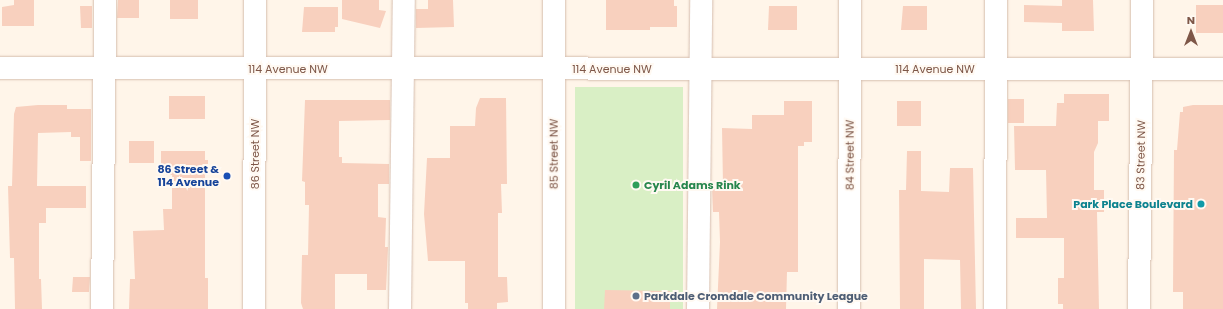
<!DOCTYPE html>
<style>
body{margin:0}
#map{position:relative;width:1223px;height:309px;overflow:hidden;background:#fff5e9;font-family:Poppins,sans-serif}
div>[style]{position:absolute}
.green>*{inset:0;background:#d9efc5}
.building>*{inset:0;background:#f8d0be}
.roads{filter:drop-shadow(0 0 1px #d6beaf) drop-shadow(0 0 1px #d6beaf)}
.minor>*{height:22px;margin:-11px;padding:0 11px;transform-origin:11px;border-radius:11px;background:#fff}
.dots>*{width:11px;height:11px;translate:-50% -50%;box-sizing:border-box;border:2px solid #fff9f2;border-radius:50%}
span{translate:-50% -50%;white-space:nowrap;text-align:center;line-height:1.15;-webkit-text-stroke:4px #fff9f2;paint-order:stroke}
.street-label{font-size:11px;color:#7e5748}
.transit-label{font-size:11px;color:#164399;font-weight:700}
.right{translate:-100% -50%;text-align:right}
.leisure-label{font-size:11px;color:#27864d;font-weight:700}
.left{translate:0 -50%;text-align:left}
.culture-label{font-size:11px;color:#0d838f;font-weight:700}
.service-label{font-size:11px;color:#4e5e75;font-weight:700}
.north{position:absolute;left:1171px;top:12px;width:40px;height:40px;-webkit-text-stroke:3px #fff9f2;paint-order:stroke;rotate:0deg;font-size:11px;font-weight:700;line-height:16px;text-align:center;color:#7e5748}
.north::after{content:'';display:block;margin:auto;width:14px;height:18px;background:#7e5748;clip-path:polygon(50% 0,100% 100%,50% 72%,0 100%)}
</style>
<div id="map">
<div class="green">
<div style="clip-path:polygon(575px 87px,683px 87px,683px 309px,575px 309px)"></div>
</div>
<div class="building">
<div style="clip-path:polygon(14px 0,34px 0,34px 26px,2px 26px,2px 7px,14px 5px)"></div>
<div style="clip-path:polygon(118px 0,139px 0,139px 18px,117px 18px)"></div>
<div style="clip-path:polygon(170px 0,198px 0,198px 19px,170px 19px)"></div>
<div style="clip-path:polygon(342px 0,379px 0,379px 10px,386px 11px,380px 28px,342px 19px)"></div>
<div style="clip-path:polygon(428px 0,453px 0,454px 27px,416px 28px,416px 9px,428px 9px)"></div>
<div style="clip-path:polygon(606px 0,674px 0,674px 6px,677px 6px,677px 27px,650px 27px,650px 30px,606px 30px)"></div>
<div style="clip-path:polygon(1062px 0,1093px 0,1094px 31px,1062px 31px,1062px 23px,1024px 22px,1024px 5px,1062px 6px)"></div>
<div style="clip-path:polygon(1196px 5px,1223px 5px,1223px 33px,1196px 33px)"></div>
<div style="clip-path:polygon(80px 6px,92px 6px,92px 28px,81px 28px)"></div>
<div style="clip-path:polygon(769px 6px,797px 6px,797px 30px,768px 30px)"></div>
<div style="clip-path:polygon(903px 6px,927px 6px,927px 30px,901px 30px)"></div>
<div style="clip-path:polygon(304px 7px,338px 7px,338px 27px,335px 27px,335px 32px,302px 32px)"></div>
<div style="clip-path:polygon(1064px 94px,1109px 94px,1109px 121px,1098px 121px,1098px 143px,1094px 152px,1094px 190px,1104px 190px,1104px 212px,1097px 212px,1099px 309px,1063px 309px,1063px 304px,1058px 304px,1058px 278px,1064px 278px,1064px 238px,1016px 238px,1016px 218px,1047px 218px,1046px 170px,1015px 170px,1014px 126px,1056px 126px,1057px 103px,1064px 103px)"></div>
<div style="clip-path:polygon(169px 96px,205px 96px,205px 119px,169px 119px)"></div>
<div style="clip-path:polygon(480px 98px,506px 98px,507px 184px,501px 184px,502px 213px,498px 213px,498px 277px,507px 277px,508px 302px,497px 303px,497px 309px,468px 309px,468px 303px,465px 303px,465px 261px,428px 261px,424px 214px,427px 158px,450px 158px,450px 126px,475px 126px,476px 108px)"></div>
<div style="clip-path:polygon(1008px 99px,1024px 99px,1024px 123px,1008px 123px)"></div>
<div style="clip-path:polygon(305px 100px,390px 100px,390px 120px,339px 121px,339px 157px,342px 157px,342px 163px,389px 164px,389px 184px,378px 184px,378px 217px,386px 218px,385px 247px,388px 247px,386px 290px,367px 290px,367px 274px,335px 274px,335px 309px,303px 309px,301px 303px,302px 255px,308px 255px,309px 205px,305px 205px,305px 182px,302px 181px)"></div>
<div style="clip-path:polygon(784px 101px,812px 101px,812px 142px,804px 142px,804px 146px,798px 146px,798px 272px,787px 272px,786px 309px,717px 309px,720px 242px,719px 212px,713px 212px,712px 186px,723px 186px,722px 128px,752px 129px,752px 115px,784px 115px)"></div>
<div style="clip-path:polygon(897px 101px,921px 101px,921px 126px,897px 126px)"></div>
<div style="clip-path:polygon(38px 105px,67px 105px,67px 109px,91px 109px,91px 161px,80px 161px,80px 137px,71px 137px,71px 132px,38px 133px,37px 186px,86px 186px,86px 208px,46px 208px,46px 223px,39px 223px,39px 279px,41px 279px,42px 309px,15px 309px,14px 258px,10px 258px,8px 186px,12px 186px,14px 114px,16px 107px)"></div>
<div style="clip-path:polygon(1193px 105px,1223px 105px,1223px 309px,1183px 309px,1183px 292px,1173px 292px,1174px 150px,1177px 150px,1180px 112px,1183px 112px,1183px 107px)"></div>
<div style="clip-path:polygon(129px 141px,154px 141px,154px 163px,129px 163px)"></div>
<div style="clip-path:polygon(161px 151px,205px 151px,205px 160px,208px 160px,208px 175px,205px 175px,205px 278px,208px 278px,208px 309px,129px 309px,130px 279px,135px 279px,133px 231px,164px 230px,163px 209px,172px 209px,172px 175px,166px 175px,166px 166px,161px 166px)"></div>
<div style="clip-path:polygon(907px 151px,921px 151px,921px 191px,949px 192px,950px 168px,973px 168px,976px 309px,961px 309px,960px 260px,924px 259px,924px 309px,900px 309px,899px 190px,906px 190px)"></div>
<div style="clip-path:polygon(73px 277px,90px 277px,89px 292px,72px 292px)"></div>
<div style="clip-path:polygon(605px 290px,670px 291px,670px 309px,604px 309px)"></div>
</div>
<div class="roads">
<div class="minor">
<div style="left:0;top:68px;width:1223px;rotate:0.05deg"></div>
<div style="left:102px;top:309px;width:309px;rotate:-89.4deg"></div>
<div style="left:254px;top:309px;width:309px;rotate:-89.8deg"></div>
<div style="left:400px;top:309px;width:309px;rotate:-89.3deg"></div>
<div style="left:554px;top:309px;width:309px;rotate:-90deg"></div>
<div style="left:698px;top:309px;width:309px;rotate:-89.4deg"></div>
<div style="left:849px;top:309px;width:309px;rotate:-89.8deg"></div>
<div style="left:995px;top:309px;width:309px;rotate:-89.8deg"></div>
<div style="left:1139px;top:309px;width:309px;rotate:-89.4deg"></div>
</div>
</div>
<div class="dots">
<div style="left:227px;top:176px;background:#1a4fb4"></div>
<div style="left:636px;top:185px;background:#2e9e5b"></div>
<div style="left:1201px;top:204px;background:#0f9aa8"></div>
<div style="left:636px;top:296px;background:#5c6f8a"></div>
</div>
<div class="street-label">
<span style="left:288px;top:69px">114 Avenue NW</span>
<span style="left:612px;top:69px">114 Avenue NW</span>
<span style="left:935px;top:69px">114 Avenue NW</span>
<span style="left:255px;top:154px;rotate:-90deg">86 Street NW</span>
<span style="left:554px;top:154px;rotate:-90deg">85 Street NW</span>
<span style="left:850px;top:155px;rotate:-90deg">84 Street NW</span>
<span style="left:1141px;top:155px;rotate:-89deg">83 Street NW</span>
</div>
<div class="transit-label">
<span class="right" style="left:219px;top:176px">86 Street &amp;<br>114 Avenue</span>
</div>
<div class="leisure-label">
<span class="left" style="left:644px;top:185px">Cyril Adams Rink</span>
</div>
<div class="culture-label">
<span class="right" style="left:1193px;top:204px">Park Place Boulevard</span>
</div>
<div class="service-label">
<span class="left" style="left:644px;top:296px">Parkdale Cromdale Community League</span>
</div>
<div class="north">N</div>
</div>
